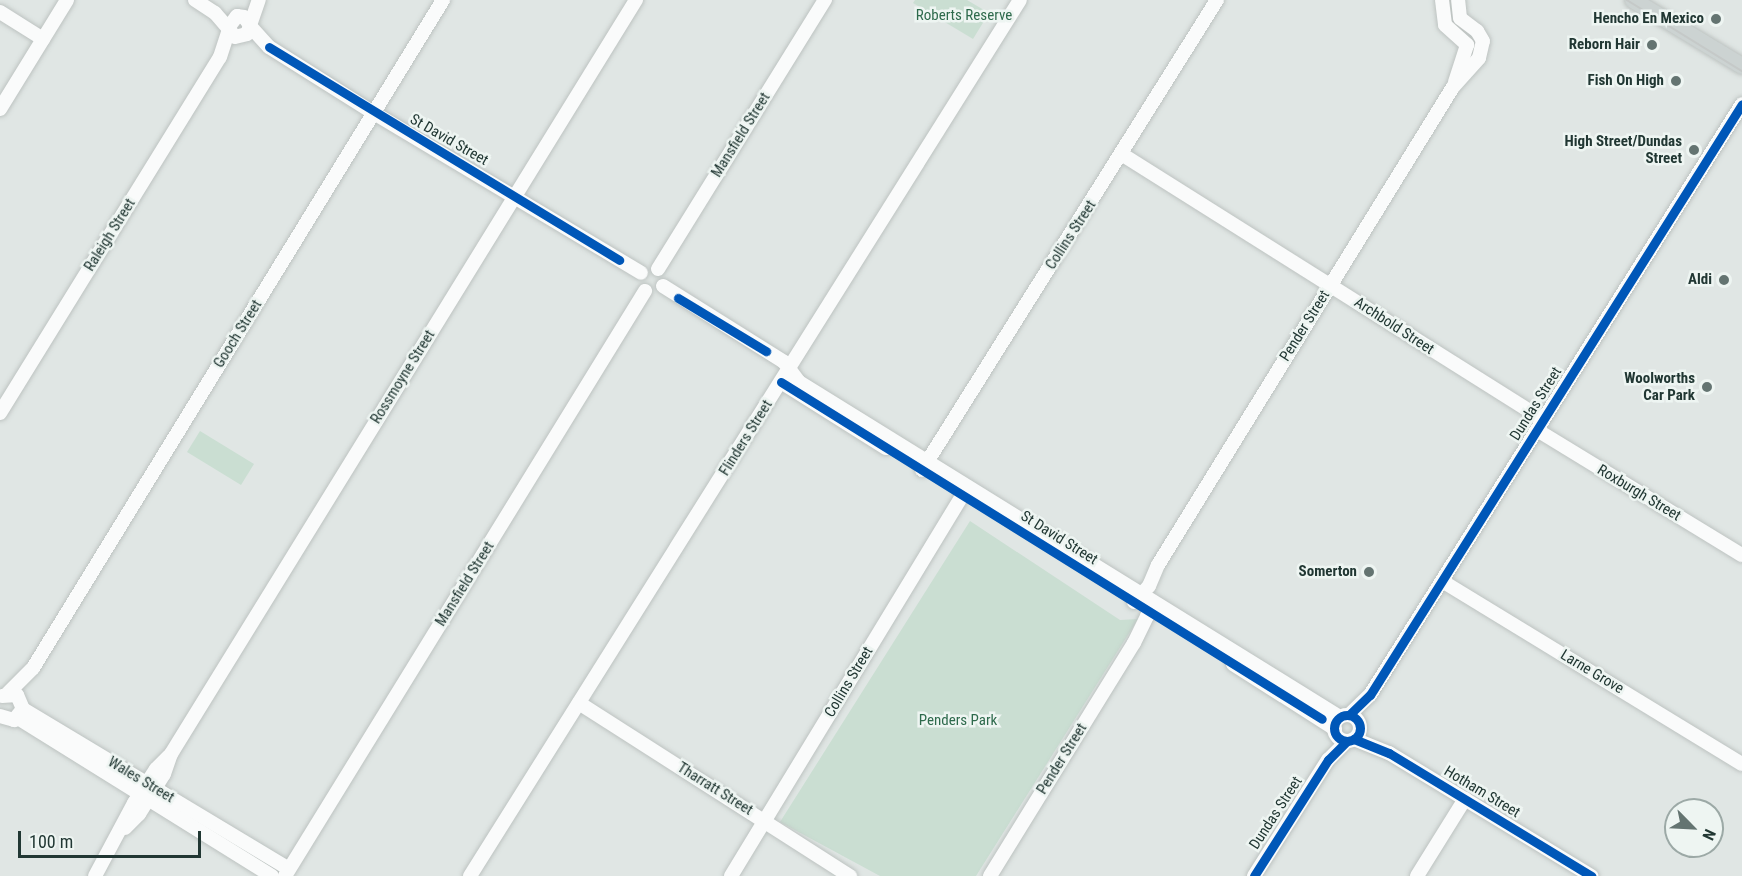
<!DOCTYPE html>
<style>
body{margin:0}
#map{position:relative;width:1742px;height:876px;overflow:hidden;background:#e0e6e4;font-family:"Roboto Condensed",sans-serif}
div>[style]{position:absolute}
.green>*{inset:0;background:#caded2}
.roads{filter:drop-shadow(0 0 2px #bdc3c1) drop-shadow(0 0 2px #bdc3c1)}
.minor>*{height:14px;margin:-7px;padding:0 7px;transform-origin:7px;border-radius:7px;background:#fafbfb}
.minor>.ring{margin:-7px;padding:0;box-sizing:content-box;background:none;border:14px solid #fafbfb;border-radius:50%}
.major>*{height:16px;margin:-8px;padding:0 8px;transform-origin:8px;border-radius:8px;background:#ccd3d2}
.tram>*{height:1.5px;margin:-0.75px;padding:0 0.75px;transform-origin:0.75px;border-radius:0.75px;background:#c5c9c8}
.cycleway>*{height:9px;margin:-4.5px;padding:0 4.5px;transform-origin:4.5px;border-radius:4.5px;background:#0057b8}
.cycleway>.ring{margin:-4.5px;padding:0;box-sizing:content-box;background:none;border:9px solid #0057b8;border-radius:50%}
.dots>*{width:16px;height:16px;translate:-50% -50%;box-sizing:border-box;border:3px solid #eef5f2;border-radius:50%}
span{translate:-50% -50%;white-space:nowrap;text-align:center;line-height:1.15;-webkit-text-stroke:5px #eef5f2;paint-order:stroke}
.park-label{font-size:15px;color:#2e6a4c}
.poi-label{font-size:15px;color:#213733;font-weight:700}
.right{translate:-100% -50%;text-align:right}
.street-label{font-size:15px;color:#213733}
.north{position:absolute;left:1664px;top:798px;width:60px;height:60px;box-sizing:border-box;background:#eef5f2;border:2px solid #9ca9a6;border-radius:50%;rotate:114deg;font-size:16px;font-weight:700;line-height:24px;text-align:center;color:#213733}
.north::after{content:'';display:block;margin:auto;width:21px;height:27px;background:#647471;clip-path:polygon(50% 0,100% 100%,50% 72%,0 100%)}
.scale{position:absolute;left:18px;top:831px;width:183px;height:27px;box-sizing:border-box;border:3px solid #213733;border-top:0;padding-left:8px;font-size:18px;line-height:21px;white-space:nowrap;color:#213733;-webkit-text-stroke:4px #eef5f2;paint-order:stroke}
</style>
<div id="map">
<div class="green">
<div style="clip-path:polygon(915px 0,967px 0,989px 13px,973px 39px,913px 3px)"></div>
<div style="clip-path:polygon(200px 431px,254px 464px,241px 485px,187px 452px)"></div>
<div style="clip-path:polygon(970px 521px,1120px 620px,1138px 619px,976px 876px,880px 876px,780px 822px)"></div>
</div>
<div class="roads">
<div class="minor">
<div style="left:195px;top:0;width:24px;rotate:33deg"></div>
<div style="left:215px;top:13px;width:20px;rotate:49deg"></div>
<div style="left:1442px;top:0;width:25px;rotate:83deg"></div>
<div style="left:1445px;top:25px;width:30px;rotate:42deg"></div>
<div style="left:1467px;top:45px;width:39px;rotate:108deg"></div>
<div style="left:0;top:12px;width:51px;rotate:32.1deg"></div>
<div style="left:250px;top:25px;width:10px;rotate:-127deg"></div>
<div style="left:244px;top:17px;width:7px;rotate:-172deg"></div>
<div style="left:237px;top:16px;width:15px;rotate:127deg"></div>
<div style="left:228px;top:28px;width:11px;rotate:52deg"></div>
<div style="left:235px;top:37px;width:12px;rotate:-14deg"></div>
<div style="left:247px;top:34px;width:36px;rotate:-71deg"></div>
<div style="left:250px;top:26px;width:28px;rotate:48deg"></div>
<div style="left:269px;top:47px;width:124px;rotate:32.2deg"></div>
<div style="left:374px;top:113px;width:311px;rotate:30.9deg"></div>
<div style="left:0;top:109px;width:128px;rotate:-58.4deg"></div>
<div style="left:1123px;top:155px;width:496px;rotate:32.2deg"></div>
<div style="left:658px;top:269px;width:317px;rotate:-58.2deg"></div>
<div style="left:663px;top:286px;width:143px;rotate:32.1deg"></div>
<div style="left:784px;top:362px;width:25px;rotate:53deg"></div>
<div style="left:799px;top:382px;width:636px;rotate:31.77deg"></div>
<div style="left:781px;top:382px;width:124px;rotate:32.2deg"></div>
<div style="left:0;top:413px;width:418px;rotate:-58.3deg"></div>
<div style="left:220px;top:57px;width:28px;rotate:-72deg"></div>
<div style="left:1537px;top:430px;width:240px;rotate:31.4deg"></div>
<div style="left:922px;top:470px;width:555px;rotate:-57.89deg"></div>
<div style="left:1442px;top:581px;width:351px;rotate:31.4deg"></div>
<div style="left:1134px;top:602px;width:22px;rotate:-47deg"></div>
<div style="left:1149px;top:586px;width:23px;rotate:-67deg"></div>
<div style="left:1158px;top:565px;width:562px;rotate:-58.32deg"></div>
<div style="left:1453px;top:87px;width:39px;rotate:-48deg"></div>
<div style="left:1479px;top:58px;width:17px;rotate:-77deg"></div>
<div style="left:1483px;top:41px;width:12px;rotate:-121deg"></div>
<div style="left:1477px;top:31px;width:21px;rotate:-143deg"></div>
<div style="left:1460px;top:18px;width:18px;rotate:-96deg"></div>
<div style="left:1233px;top:664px;width:121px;rotate:32.5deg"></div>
<div style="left:8px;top:693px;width:35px;rotate:-45deg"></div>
<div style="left:33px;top:668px;width:784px;rotate:-58.46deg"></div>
<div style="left:579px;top:703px;width:322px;rotate:32.6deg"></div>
<div style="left:23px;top:709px;width:310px;rotate:31deg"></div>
<div style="left:1349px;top:715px;width:29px;rotate:-44deg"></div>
<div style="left:1370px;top:695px;width:698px;rotate:-57.81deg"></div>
<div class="ring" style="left:1334px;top:715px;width:12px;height:12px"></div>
<div style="left:0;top:716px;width:15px;rotate:16deg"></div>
<div style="left:14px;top:720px;width:14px;rotate:-51deg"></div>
<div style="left:23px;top:709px;width:15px;rotate:-113deg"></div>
<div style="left:17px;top:695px;width:15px;rotate:176deg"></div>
<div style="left:18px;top:718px;width:299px;rotate:31.9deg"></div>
<div style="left:1354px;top:739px;width:38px;rotate:22deg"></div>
<div style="left:1389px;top:753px;width:237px;rotate:31.3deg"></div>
<div style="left:125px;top:828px;width:20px;rotate:-45deg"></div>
<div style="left:139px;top:814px;width:47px;rotate:-58deg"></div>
<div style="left:164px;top:774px;width:21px;rotate:-71deg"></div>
<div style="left:171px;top:754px;width:886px;rotate:-58.34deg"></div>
<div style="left:95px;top:876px;width:83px;rotate:-61.9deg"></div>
<div style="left:134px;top:803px;width:40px;rotate:-57.1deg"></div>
<div style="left:156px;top:769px;width:18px;rotate:-45deg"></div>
<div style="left:285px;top:876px;width:687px;rotate:-58.39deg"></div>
<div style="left:470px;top:876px;width:1034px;rotate:-57.88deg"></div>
<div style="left:731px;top:876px;width:454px;rotate:-58.7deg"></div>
<div style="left:990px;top:876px;width:274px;rotate:-58.3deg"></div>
<div style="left:1134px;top:643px;width:30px;rotate:-64deg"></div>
<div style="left:1147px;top:616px;width:14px;rotate:-45deg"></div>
<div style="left:1254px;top:876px;width:138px;rotate:-57.5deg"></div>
<div style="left:1328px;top:760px;width:27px;rotate:-45deg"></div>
<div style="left:1417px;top:876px;width:91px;rotate:-58.1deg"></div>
</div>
<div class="major">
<div style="left:1633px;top:0;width:127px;rotate:31.2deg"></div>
</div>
</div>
<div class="tram">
<div style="left:1627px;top:0;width:135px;rotate:31.7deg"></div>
</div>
<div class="cycleway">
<div style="left:269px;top:47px;width:410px;rotate:31.3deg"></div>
<div style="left:678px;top:298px;width:103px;rotate:31.1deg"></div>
<div style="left:781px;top:382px;width:637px;rotate:31.92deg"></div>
<div style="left:1349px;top:715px;width:29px;rotate:-44deg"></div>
<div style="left:1370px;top:695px;width:698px;rotate:-57.81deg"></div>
<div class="ring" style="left:1334px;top:715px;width:17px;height:17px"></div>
<div style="left:1354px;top:739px;width:38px;rotate:22deg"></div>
<div style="left:1389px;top:753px;width:237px;rotate:31.3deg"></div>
<div style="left:1254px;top:876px;width:138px;rotate:-57.5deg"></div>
<div style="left:1328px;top:760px;width:27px;rotate:-45deg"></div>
</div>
<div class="dots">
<div style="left:1716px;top:19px;background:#647471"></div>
<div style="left:1652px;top:45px;background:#647471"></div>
<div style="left:1676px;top:81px;background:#647471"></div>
<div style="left:1694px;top:150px;background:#647471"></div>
<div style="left:1724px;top:280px;background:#647471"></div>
<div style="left:1707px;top:387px;background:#647471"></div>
<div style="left:1369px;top:572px;background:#647471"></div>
</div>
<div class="park-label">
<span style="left:964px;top:16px">Roberts Reserve</span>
<span style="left:958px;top:721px">Penders Park</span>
</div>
<div class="poi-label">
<span class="right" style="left:1704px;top:19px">Hencho En Mexico</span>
<span class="right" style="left:1640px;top:45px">Reborn Hair</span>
<span class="right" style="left:1664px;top:81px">Fish On High</span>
<span class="right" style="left:1682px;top:150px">High Street/Dundas<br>Street</span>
<span class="right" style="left:1712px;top:280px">Aldi</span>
<span class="right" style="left:1695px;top:387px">Woolworths<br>Car Park</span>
<span class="right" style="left:1357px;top:572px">Somerton</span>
</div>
<div class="street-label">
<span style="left:741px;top:135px;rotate:-58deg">Mansfield Street</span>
<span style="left:449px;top:140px;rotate:30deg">St David Street</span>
<span style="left:110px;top:235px;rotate:-58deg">Raleigh Street</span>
<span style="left:1071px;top:235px;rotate:-57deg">Collins Street</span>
<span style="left:1305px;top:326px;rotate:-58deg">Pender Street</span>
<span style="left:1394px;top:326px;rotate:33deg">Archbold Street</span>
<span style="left:238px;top:334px;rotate:-58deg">Gooch Street</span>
<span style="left:403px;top:377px;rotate:-58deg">Rossmoyne Street</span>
<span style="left:1536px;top:404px;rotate:-58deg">Dundas Street</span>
<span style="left:746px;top:438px;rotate:-58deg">Flinders Street</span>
<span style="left:1639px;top:493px;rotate:31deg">Roxburgh Street</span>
<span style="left:1059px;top:538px;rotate:32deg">St David Street</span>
<span style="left:465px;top:584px;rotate:-58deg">Mansfield Street</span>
<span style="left:1592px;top:672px;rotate:31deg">Larne Grove</span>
<span style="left:849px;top:682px;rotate:-59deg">Collins Street</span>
<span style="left:1062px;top:759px;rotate:-58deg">Pender Street</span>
<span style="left:141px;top:780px;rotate:31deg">Wales Street</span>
<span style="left:715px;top:789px;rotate:32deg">Tharratt Street</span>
<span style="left:1482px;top:792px;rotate:31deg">Hotham Street</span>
<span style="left:1276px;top:813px;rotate:-57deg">Dundas Street</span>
</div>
<div class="north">N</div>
<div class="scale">100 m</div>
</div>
